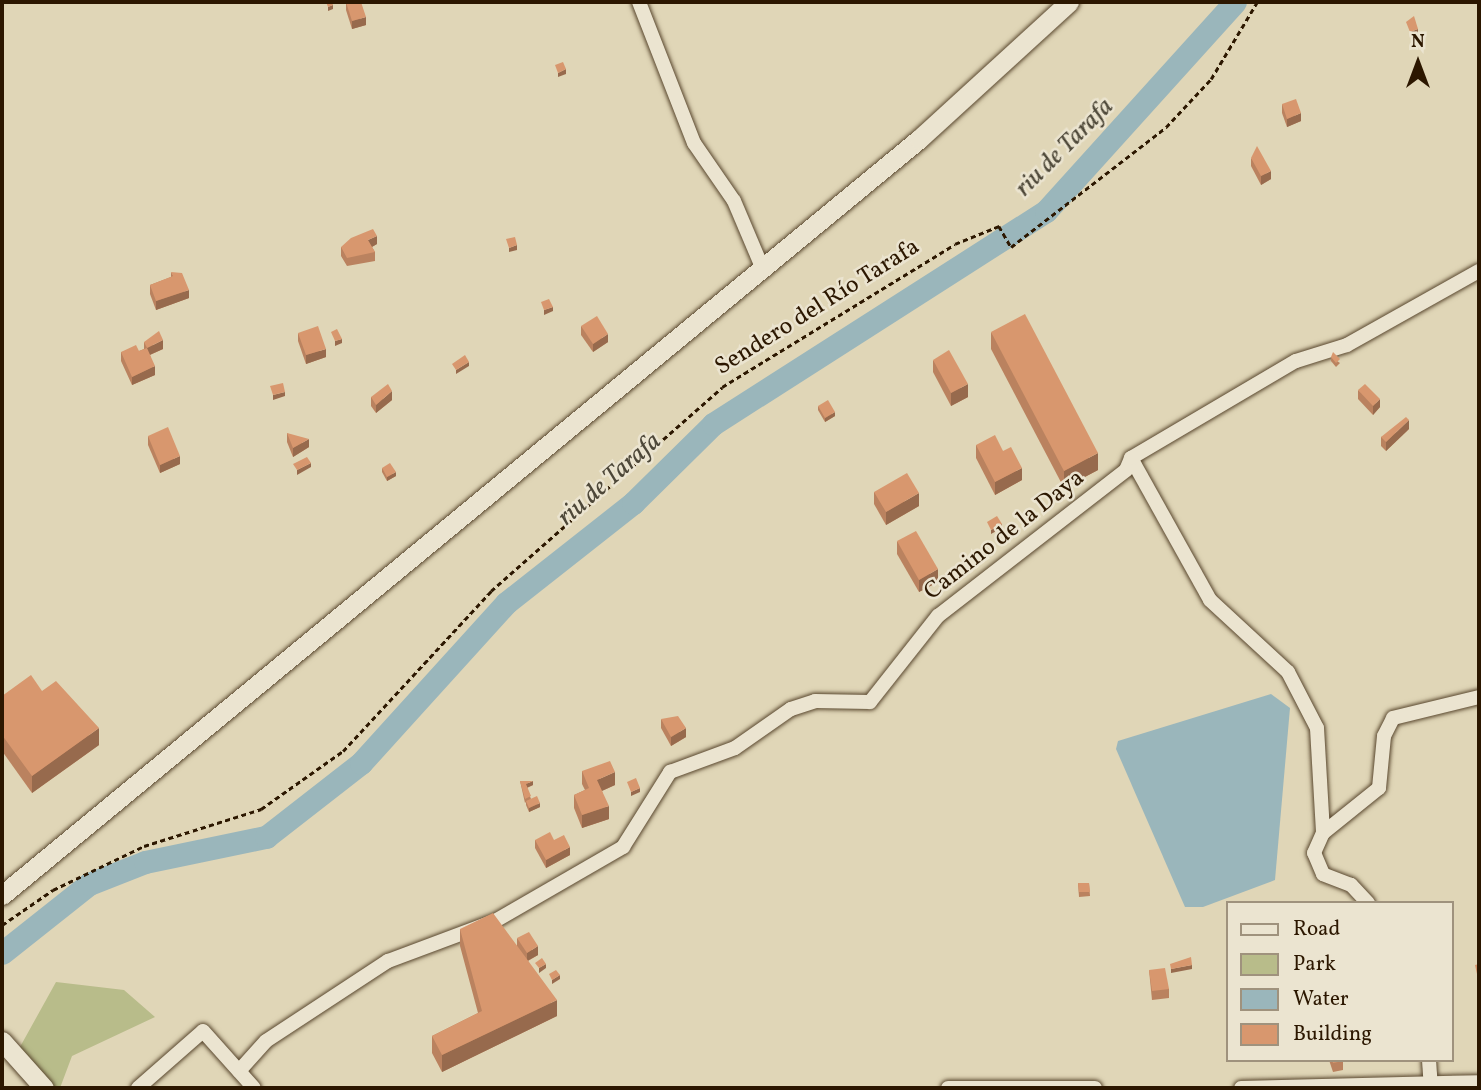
<!DOCTYPE html>
<meta charset="utf-8">
<style>
body{margin:0}
#map{position:relative;width:1481px;height:1090px;overflow:hidden;background:#e0d6b7;font-family:Vollkorn,serif}
div>[style]{position:absolute}
.green>*{inset:0;background:#b8bc8a}
.water>*{inset:0;background:#9ab6bb}
.river>*{height:23px;margin:-11.5px;padding:0 11.5px;transform-origin:11.5px;border-radius:11.5px;background:#9ab6bb}
.path>*{height:2.5px;margin-top:-1.25px;transform-origin:0;background:repeating-linear-gradient(90deg,#2c1700 0 5px,transparent 0 8.5px)}
.roads{filter:drop-shadow(0 0 2px #59472e) drop-shadow(0 0 2px #59472e)}
.street>*{height:14px;margin:-7px;padding:0 7px;transform-origin:7px;border-radius:7px;background:#ebe4d0}
.secondary>*{height:19px;margin:-9.5px;padding:0 9.5px;transform-origin:9.5px;border-radius:9.5px;background:#ebe4d0}
.wall>*{inset:0;background:#ba825f}
.shaded-wall>*{inset:0;background:#976a4d}
.building>*{inset:0;background:#d8976e}
span{translate:-50% -50%;white-space:nowrap;text-align:center;line-height:1.15;-webkit-text-stroke:5px #ebe4d0;paint-order:stroke}
.street-label{font-size:24px;color:#2c1700}
.water-label{font-size:26px;color:#4d4738;font-style:italic}
.frame{position:absolute;inset:0;border:4px solid #2c1700;pointer-events:none}
.legend{position:absolute;left:1226px;top:901px;width:228px;height:161px;box-sizing:border-box;background:#ebe4d0;border:2px solid #9f927d;margin:0;padding:9px 12px;list-style:none;font-size:21px;color:#2c1700}
.legend li{display:flex;align-items:center;gap:14px;height:35px}
.legend b{width:35px;border:2px solid #9f927d}
.north{position:absolute;left:1383px;top:28px;width:70px;height:70px;-webkit-text-stroke:5px #ebe4d0;paint-order:stroke;rotate:0deg;font-size:19px;font-weight:700;line-height:28px;text-align:center;color:#2c1700}
.north::after{content:'';display:block;margin:auto;width:24px;height:32px;background:#2c1700;clip-path:polygon(50% 0,100% 100%,50% 72%,0 100%)}
</style>
<div id="map">
<div class="green">
<div style="clip-path:polygon(56px 982px,124px 990px,155px 1017px,72px 1056px,60px 1088px,44px 1088px,15px 1056px)"></div>
</div>
<div class="water">
<div style="clip-path:polygon(1271px 694px,1290px 708px,1275px 880px,1203px 907px,1185px 907px,1116px 749px,1118px 741px)"></div>
</div>
<div class="river">
<div style="left:2px;top:953px;width:111px;rotate:-38.4deg"></div>
<div style="left:89px;top:884px;width:60px;rotate:-21.4deg"></div>
<div style="left:145px;top:862px;width:124px;rotate:-11.7deg"></div>
<div style="left:266px;top:837px;width:120px;rotate:-37.9deg"></div>
<div style="left:361px;top:763px;width:216px;rotate:-47.8deg"></div>
<div style="left:506px;top:603px;width:162px;rotate:-38.2deg"></div>
<div style="left:633px;top:503px;width:112px;rotate:-44.6deg"></div>
<div style="left:713px;top:424px;width:395px;rotate:-32.6deg"></div>
<div style="left:1046px;top:211px;width:282px;rotate:-47.9deg"></div>
</div>
<div class="path">
<div style="left:2px;top:925px;width:62px;rotate:-34.5deg"></div>
<div style="left:53px;top:890px;width:101px;rotate:-25.8deg"></div>
<div style="left:144px;top:846px;width:123px;rotate:-17.5deg"></div>
<div style="left:261px;top:809px;width:100px;rotate:-35.3deg"></div>
<div style="left:343px;top:751px;width:218px;rotate:-47.2deg"></div>
<div style="left:491px;top:591px;width:308px;rotate:-41.4deg"></div>
<div style="left:722px;top:387px;width:273px;rotate:-31.5deg"></div>
<div style="left:955px;top:244px;width:48px;rotate:-22.2deg"></div>
<div style="left:999px;top:226px;width:24px;rotate:60deg"></div>
<div style="left:1011px;top:247px;width:196px;rotate:-37.7deg"></div>
<div style="left:1166px;top:127px;width:66px;rotate:-46.8deg"></div>
<div style="left:1211px;top:79px;width:90px;rotate:-59.1deg"></div>
</div>
<div class="roads">
<div class="street">
<div style="left:639px;top:2px;width:151px;rotate:68.7deg"></div>
<div style="left:694px;top:143px;width:70px;rotate:55.4deg"></div>
<div style="left:734px;top:201px;width:72px;rotate:67deg"></div>
<div style="left:1131px;top:458px;width:162px;rotate:60.9deg"></div>
<div style="left:1210px;top:600px;width:106px;rotate:42.7deg"></div>
<div style="left:1288px;top:672px;width:63px;rotate:62.6deg"></div>
<div style="left:1317px;top:728px;width:105px;rotate:86.7deg"></div>
<div style="left:1368px;top:903px;width:25px;rotate:-133deg"></div>
<div style="left:1351px;top:885px;width:30px;rotate:-159deg"></div>
<div style="left:1323px;top:874px;width:23px;rotate:-113deg"></div>
<div style="left:1314px;top:853px;width:22px;rotate:-66deg"></div>
<div style="left:1323px;top:833px;width:72px;rotate:-38.8deg"></div>
<div style="left:1379px;top:788px;width:52px;rotate:-84.5deg"></div>
<div style="left:1384px;top:736px;width:20px;rotate:-63deg"></div>
<div style="left:1393px;top:718px;width:89px;rotate:-13.7deg"></div>
<div style="left:1429px;top:1060px;width:28px;rotate:86deg"></div>
<div style="left:239px;top:1071px;width:40px;rotate:-48deg"></div>
<div style="left:266px;top:1041px;width:146px;rotate:-33.3deg"></div>
<div style="left:388px;top:961px;width:114px;rotate:-20.5deg"></div>
<div style="left:495px;top:921px;width:148px;rotate:-30deg"></div>
<div style="left:623px;top:847px;width:89px;rotate:-57.9deg"></div>
<div style="left:670px;top:772px;width:69px;rotate:-20.3deg"></div>
<div style="left:735px;top:748px;width:68px;rotate:-34.9deg"></div>
<div style="left:791px;top:709px;width:25px;rotate:-18deg"></div>
<div style="left:815px;top:701px;width:55px;rotate:1deg"></div>
<div style="left:870px;top:702px;width:110px;rotate:-51.7deg"></div>
<div style="left:938px;top:616px;width:238px;rotate:-37.8deg"></div>
<div style="left:1126px;top:470px;width:13px;rotate:-67deg"></div>
<div style="left:1131px;top:458px;width:191px;rotate:-30.5deg"></div>
<div style="left:1296px;top:361px;width:53px;rotate:-17.4deg"></div>
<div style="left:1347px;top:345px;width:151px;rotate:-29.3deg"></div>
<div style="left:138px;top:1088px;width:86px;rotate:-41.2deg"></div>
<div style="left:203px;top:1031px;width:76px;rotate:48.2deg"></div>
<div style="left:948px;top:1088px;width:147px"></div>
<div style="left:1241px;top:1088px;width:238px;rotate:-1.4deg"></div>
</div>
<div class="secondary">
<div style="left:2px;top:895px;width:1188px;rotate:-39.5deg"></div>
<div style="left:919px;top:139px;width:203px;rotate:-42.4deg"></div>
<div style="left:2px;top:1041px;width:63px;rotate:48.2deg"></div>
</div>
</div>
<div class="wall">
<div style="clip-path:polygon(346px 2px,366px 25px,352px 29px,346px 10px)"></div>
<div style="clip-path:polygon(1282px 104px,1301px 121px,1287px 127px,1282px 113px)"></div>
<div style="clip-path:polygon(1251px 158px,1271px 179px,1261px 185px,1251px 166px)"></div>
<div style="clip-path:polygon(377px 244px,372px 247px,375px 252px,375px 261px,347px 266px,341px 256px,341px 247px)"></div>
<div style="clip-path:polygon(171px 272px,189px 298px,156px 310px,150px 294px,150px 285px,171px 277px)"></div>
<div style="clip-path:polygon(581px 326px,608px 342px,593px 352px,581px 335px)"></div>
<div style="clip-path:polygon(991px 332px,1098px 470px,1064px 488px,991px 349px)"></div>
<div style="clip-path:polygon(298px 333px,326px 357px,306px 364px,298px 341px)"></div>
<div style="clip-path:polygon(144px 342px,163px 349px,150px 355px,155px 375px,132px 385px,121px 361px,121px 352px,139px 351px,144px 349px)"></div>
<div style="clip-path:polygon(1331px 357px,1340px 363px,1336px 367px,1331px 361px)"></div>
<div style="clip-path:polygon(933px 360px,968px 397px,951px 406px,933px 372px)"></div>
<div style="clip-path:polygon(1358px 390px,1380px 407px,1373px 415px,1358px 399px)"></div>
<div style="clip-path:polygon(371px 397px,392px 400px,376px 413px,371px 406px)"></div>
<div style="clip-path:polygon(818px 406px,835px 416px,825px 422px,818px 410px)"></div>
<div style="clip-path:polygon(1409px 429px,1386px 451px,1381px 446px,1381px 437px)"></div>
<div style="clip-path:polygon(287px 433px,309px 447px,293px 457px,287px 442px)"></div>
<div style="clip-path:polygon(148px 436px,180px 464px,160px 473px,148px 445px)"></div>
<div style="clip-path:polygon(976px 445px,1003px 451px,1022px 480px,995px 495px,976px 458px)"></div>
<div style="clip-path:polygon(382px 468px,396px 476px,387px 481px,382px 472px)"></div>
<div style="clip-path:polygon(874px 492px,919px 506px,886px 525px,874px 504px)"></div>
<div style="clip-path:polygon(897px 541px,938px 582px,919px 592px,897px 554px)"></div>
<div style="clip-path:polygon(42px 691px,99px 745px,32px 793px,2px 751px,2px 696px)"></div>
<div style="clip-path:polygon(661px 719px,686px 737px,671px 746px,661px 728px)"></div>
<div style="clip-path:polygon(582px 771px,615px 785px,602px 791px,609px 819px,582px 828px,574px 808px,574px 795px,585px 790px,582px 784px)"></div>
<div style="clip-path:polygon(520px 781px,533px 785px,527px 788px,531px 799px,540px 807px,529px 812px,526px 805px,526px 802px,525px 803px)"></div>
<div style="clip-path:polygon(535px 840px,554px 840px,570px 855px,546px 868px,535px 848px)"></div>
<div style="clip-path:polygon(1078px 883px,1089px 883px,1090px 896px,1079px 897px)"></div>
<div style="clip-path:polygon(460px 929px,517px 946px,517px 938px,538px 955px,528px 961px,557px 1016px,442px 1072px,432px 1053px,432px 1036px,478px 1013px,460px 946px)"></div>
<div style="clip-path:polygon(1149px 970px,1169px 989px,1169px 998px,1152px 1000px)"></div>
<div style="clip-path:polygon(1329px 1060px,1343px 1060px,1343px 1070px,1333px 1072px)"></div>
</div>
<div class="shaded-wall">
<div style="clip-path:polygon(333px 5px,333px 9px,328px 11px,328px 7px)"></div>
<div style="clip-path:polygon(366px 17px,366px 25px,352px 29px,352px 21px)"></div>
<div style="clip-path:polygon(1418px 29px,1418px 33px,1410px 36px,1410px 32px)"></div>
<div style="clip-path:polygon(566px 69px,566px 74px,558px 77px,558px 73px)"></div>
<div style="clip-path:polygon(1301px 113px,1301px 121px,1287px 127px,1287px 119px)"></div>
<div style="clip-path:polygon(1271px 171px,1271px 179px,1261px 185px,1261px 176px)"></div>
<div style="clip-path:polygon(377px 236px,377px 244px,368px 249px,368px 240px)"></div>
<div style="clip-path:polygon(517px 245px,517px 250px,509px 252px,509px 248px)"></div>
<div style="clip-path:polygon(189px 290px,189px 298px,156px 310px,156px 301px)"></div>
<div style="clip-path:polygon(553px 307px,553px 311px,544px 315px,544px 310px)"></div>
<div style="clip-path:polygon(608px 334px,608px 342px,593px 352px,593px 344px)"></div>
<div style="clip-path:polygon(342px 339px,342px 343px,335px 346px,335px 341px)"></div>
<div style="clip-path:polygon(163px 340px,163px 349px,147px 356px,147px 348px)"></div>
<div style="clip-path:polygon(326px 349px,326px 357px,306px 364px,306px 355px)"></div>
<div style="clip-path:polygon(469px 362px,469px 366px,456px 374px,456px 370px)"></div>
<div style="clip-path:polygon(155px 366px,155px 375px,132px 385px,132px 377px)"></div>
<div style="clip-path:polygon(968px 384px,968px 397px,951px 406px,951px 393px)"></div>
<div style="clip-path:polygon(392px 391px,392px 400px,376px 413px,376px 405px)"></div>
<div style="clip-path:polygon(285px 392px,285px 396px,273px 400px,273px 395px)"></div>
<div style="clip-path:polygon(1380px 399px,1380px 407px,1373px 415px,1373px 406px)"></div>
<div style="clip-path:polygon(835px 412px,835px 416px,825px 422px,825px 418px)"></div>
<div style="clip-path:polygon(1409px 420px,1409px 429px,1386px 451px,1386px 442px)"></div>
<div style="clip-path:polygon(309px 439px,309px 447px,293px 457px,293px 448px)"></div>
<div style="clip-path:polygon(1098px 453px,1098px 470px,1064px 488px,1064px 471px)"></div>
<div style="clip-path:polygon(180px 456px,180px 464px,160px 473px,160px 465px)"></div>
<div style="clip-path:polygon(311px 463px,311px 467px,297px 475px,297px 470px)"></div>
<div style="clip-path:polygon(1022px 468px,1022px 480px,995px 495px,995px 482px)"></div>
<div style="clip-path:polygon(396px 472px,396px 476px,387px 481px,387px 477px)"></div>
<div style="clip-path:polygon(919px 493px,919px 506px,886px 525px,886px 512px)"></div>
<div style="clip-path:polygon(1002px 524px,1002px 528px,991px 534px,991px 530px)"></div>
<div style="clip-path:polygon(938px 569px,938px 582px,919px 592px,919px 580px)"></div>
<div style="clip-path:polygon(99px 728px,99px 745px,32px 793px,32px 776px)"></div>
<div style="clip-path:polygon(686px 728px,686px 737px,671px 746px,671px 737px)"></div>
<div style="clip-path:polygon(615px 772px,615px 785px,597px 793px,597px 780px)"></div>
<div style="clip-path:polygon(533px 781px,533px 785px,526px 788px,526px 784px)"></div>
<div style="clip-path:polygon(640px 788px,640px 792px,631px 796px,631px 792px)"></div>
<div style="clip-path:polygon(540px 803px,540px 807px,529px 812px,529px 808px)"></div>
<div style="clip-path:polygon(609px 806px,609px 819px,582px 828px,582px 815px)"></div>
<div style="clip-path:polygon(570px 847px,570px 855px,546px 868px,546px 860px)"></div>
<div style="clip-path:polygon(538px 946px,538px 955px,527px 961px,527px 953px)"></div>
<div style="clip-path:polygon(546px 964px,546px 968px,539px 973px,539px 968px)"></div>
<div style="clip-path:polygon(1192px 965px,1192px 969px,1171px 973px,1171px 969px)"></div>
<div style="clip-path:polygon(560px 975px,560px 979px,552px 984px,552px 980px)"></div>
<div style="clip-path:polygon(557px 1000px,557px 1016px,442px 1072px,442px 1055px)"></div>
</div>
<div class="building">
<div style="clip-path:polygon(326px 2px,332px 2px,333px 5px,328px 7px)"></div>
<div style="clip-path:polygon(346px 2px,361px 2px,366px 17px,352px 21px)"></div>
<div style="clip-path:polygon(1414px 16px,1418px 29px,1410px 32px,1406px 22px)"></div>
<div style="clip-path:polygon(563px 62px,566px 69px,558px 73px,555px 65px)"></div>
<div style="clip-path:polygon(1296px 99px,1301px 113px,1287px 119px,1282px 104px)"></div>
<div style="clip-path:polygon(1257px 146px,1271px 171px,1261px 176px,1251px 158px)"></div>
<div style="clip-path:polygon(373px 229px,377px 236px,368px 240px,375px 252px,347px 258px,341px 247px,351px 238px)"></div>
<div style="clip-path:polygon(515px 237px,517px 245px,509px 248px,506px 239px)"></div>
<div style="clip-path:polygon(171px 272px,182px 273px,189px 290px,156px 301px,150px 285px,173px 276px)"></div>
<div style="clip-path:polygon(549px 299px,553px 307px,544px 310px,541px 302px)"></div>
<div style="clip-path:polygon(1025px 314px,1098px 453px,1064px 471px,991px 332px)"></div>
<div style="clip-path:polygon(597px 316px,608px 334px,593px 344px,581px 326px)"></div>
<div style="clip-path:polygon(318px 326px,326px 349px,306px 355px,298px 333px)"></div>
<div style="clip-path:polygon(337px 329px,342px 339px,335px 341px,331px 332px)"></div>
<div style="clip-path:polygon(159px 331px,163px 340px,147px 348px,144px 342px)"></div>
<div style="clip-path:polygon(136px 345px,139px 351px,147px 348px,155px 366px,132px 377px,121px 352px)"></div>
<div style="clip-path:polygon(949px 350px,968px 384px,951px 393px,933px 360px)"></div>
<div style="clip-path:polygon(1333px 352px,1340px 359px,1336px 363px,1331px 357px)"></div>
<div style="clip-path:polygon(465px 355px,469px 362px,456px 370px,452px 364px)"></div>
<div style="clip-path:polygon(283px 383px,285px 392px,273px 395px,270px 386px)"></div>
<div style="clip-path:polygon(388px 384px,392px 391px,376px 405px,371px 397px)"></div>
<div style="clip-path:polygon(1365px 384px,1380px 399px,1373px 406px,1358px 390px)"></div>
<div style="clip-path:polygon(828px 400px,835px 412px,825px 418px,818px 406px)"></div>
<div style="clip-path:polygon(1406px 417px,1409px 420px,1386px 442px,1381px 437px)"></div>
<div style="clip-path:polygon(168px 427px,180px 456px,160px 465px,148px 436px)"></div>
<div style="clip-path:polygon(287px 433px,309px 439px,293px 448px)"></div>
<div style="clip-path:polygon(995px 435px,1003px 451px,1011px 447px,1022px 468px,995px 482px,976px 445px)"></div>
<div style="clip-path:polygon(307px 457px,311px 463px,297px 470px,293px 464px)"></div>
<div style="clip-path:polygon(390px 463px,396px 472px,387px 477px,382px 468px)"></div>
<div style="clip-path:polygon(907px 473px,919px 493px,886px 512px,874px 492px)"></div>
<div style="clip-path:polygon(997px 516px,1002px 524px,991px 530px,987px 522px)"></div>
<div style="clip-path:polygon(916px 531px,938px 569px,919px 580px,897px 541px)"></div>
<div style="clip-path:polygon(31px 675px,42px 691px,56px 681px,99px 728px,32px 776px,2px 735px,2px 696px)"></div>
<div style="clip-path:polygon(678px 716px,686px 728px,671px 737px,661px 719px)"></div>
<div style="clip-path:polygon(610px 761px,615px 772px,597px 780px,609px 806px,582px 815px,574px 795px,589px 788px,582px 771px)"></div>
<div style="clip-path:polygon(636px 778px,640px 788px,631px 792px,627px 782px)"></div>
<div style="clip-path:polygon(520px 781px,533px 781px,526px 784px,531px 796px,525px 799px)"></div>
<div style="clip-path:polygon(537px 796px,540px 803px,529px 808px,526px 801px)"></div>
<div style="clip-path:polygon(550px 832px,554px 840px,564px 835px,570px 847px,546px 860px,535px 840px)"></div>
<div style="clip-path:polygon(1078px 883px,1089px 883px,1090px 892px,1079px 892px)"></div>
<div style="clip-path:polygon(493px 913px,557px 1000px,442px 1055px,432px 1036px,482px 1011px,460px 929px)"></div>
<div style="clip-path:polygon(529px 932px,538px 946px,527px 953px,517px 938px)"></div>
<div style="clip-path:polygon(1191px 957px,1192px 965px,1171px 969px,1170px 964px)"></div>
<div style="clip-path:polygon(542px 958px,546px 964px,539px 968px,535px 963px)"></div>
<div style="clip-path:polygon(1479px 964px,1479px 973px,1477px 974px,1475px 965px)"></div>
<div style="clip-path:polygon(1165px 968px,1169px 989px,1152px 991px,1149px 970px)"></div>
<div style="clip-path:polygon(556px 970px,560px 975px,552px 980px,549px 974px)"></div>
<div style="clip-path:polygon(1332px 1060px,1343px 1060px,1343px 1061px,1333px 1063px)"></div>
</div>
<div class="street-label">
<span style="left:818px;top:308px;rotate:-32deg">Sendero del Río Tarafa</span>
<span style="left:1005px;top:536px;rotate:-38deg">Camino de la Daya</span>
</div>
<div class="water-label">
<span style="left:1065px;top:148px;rotate:-45deg">riu de Tarafa</span>
<span style="left:610px;top:480px;rotate:-41deg">riu de Tarafa</span>
</div>
<div class="frame"></div>
<ul class="legend">
<li><b style="height:9px;background:#ebe4d0"></b>Road</li>
<li><b style="height:19px;background:#b8bc8a"></b>Park</li>
<li><b style="height:19px;background:#9ab6bb"></b>Water</li>
<li><b style="height:19px;background:#d8976e"></b>Building</li>
</ul>
<div class="north">N</div>
</div>
